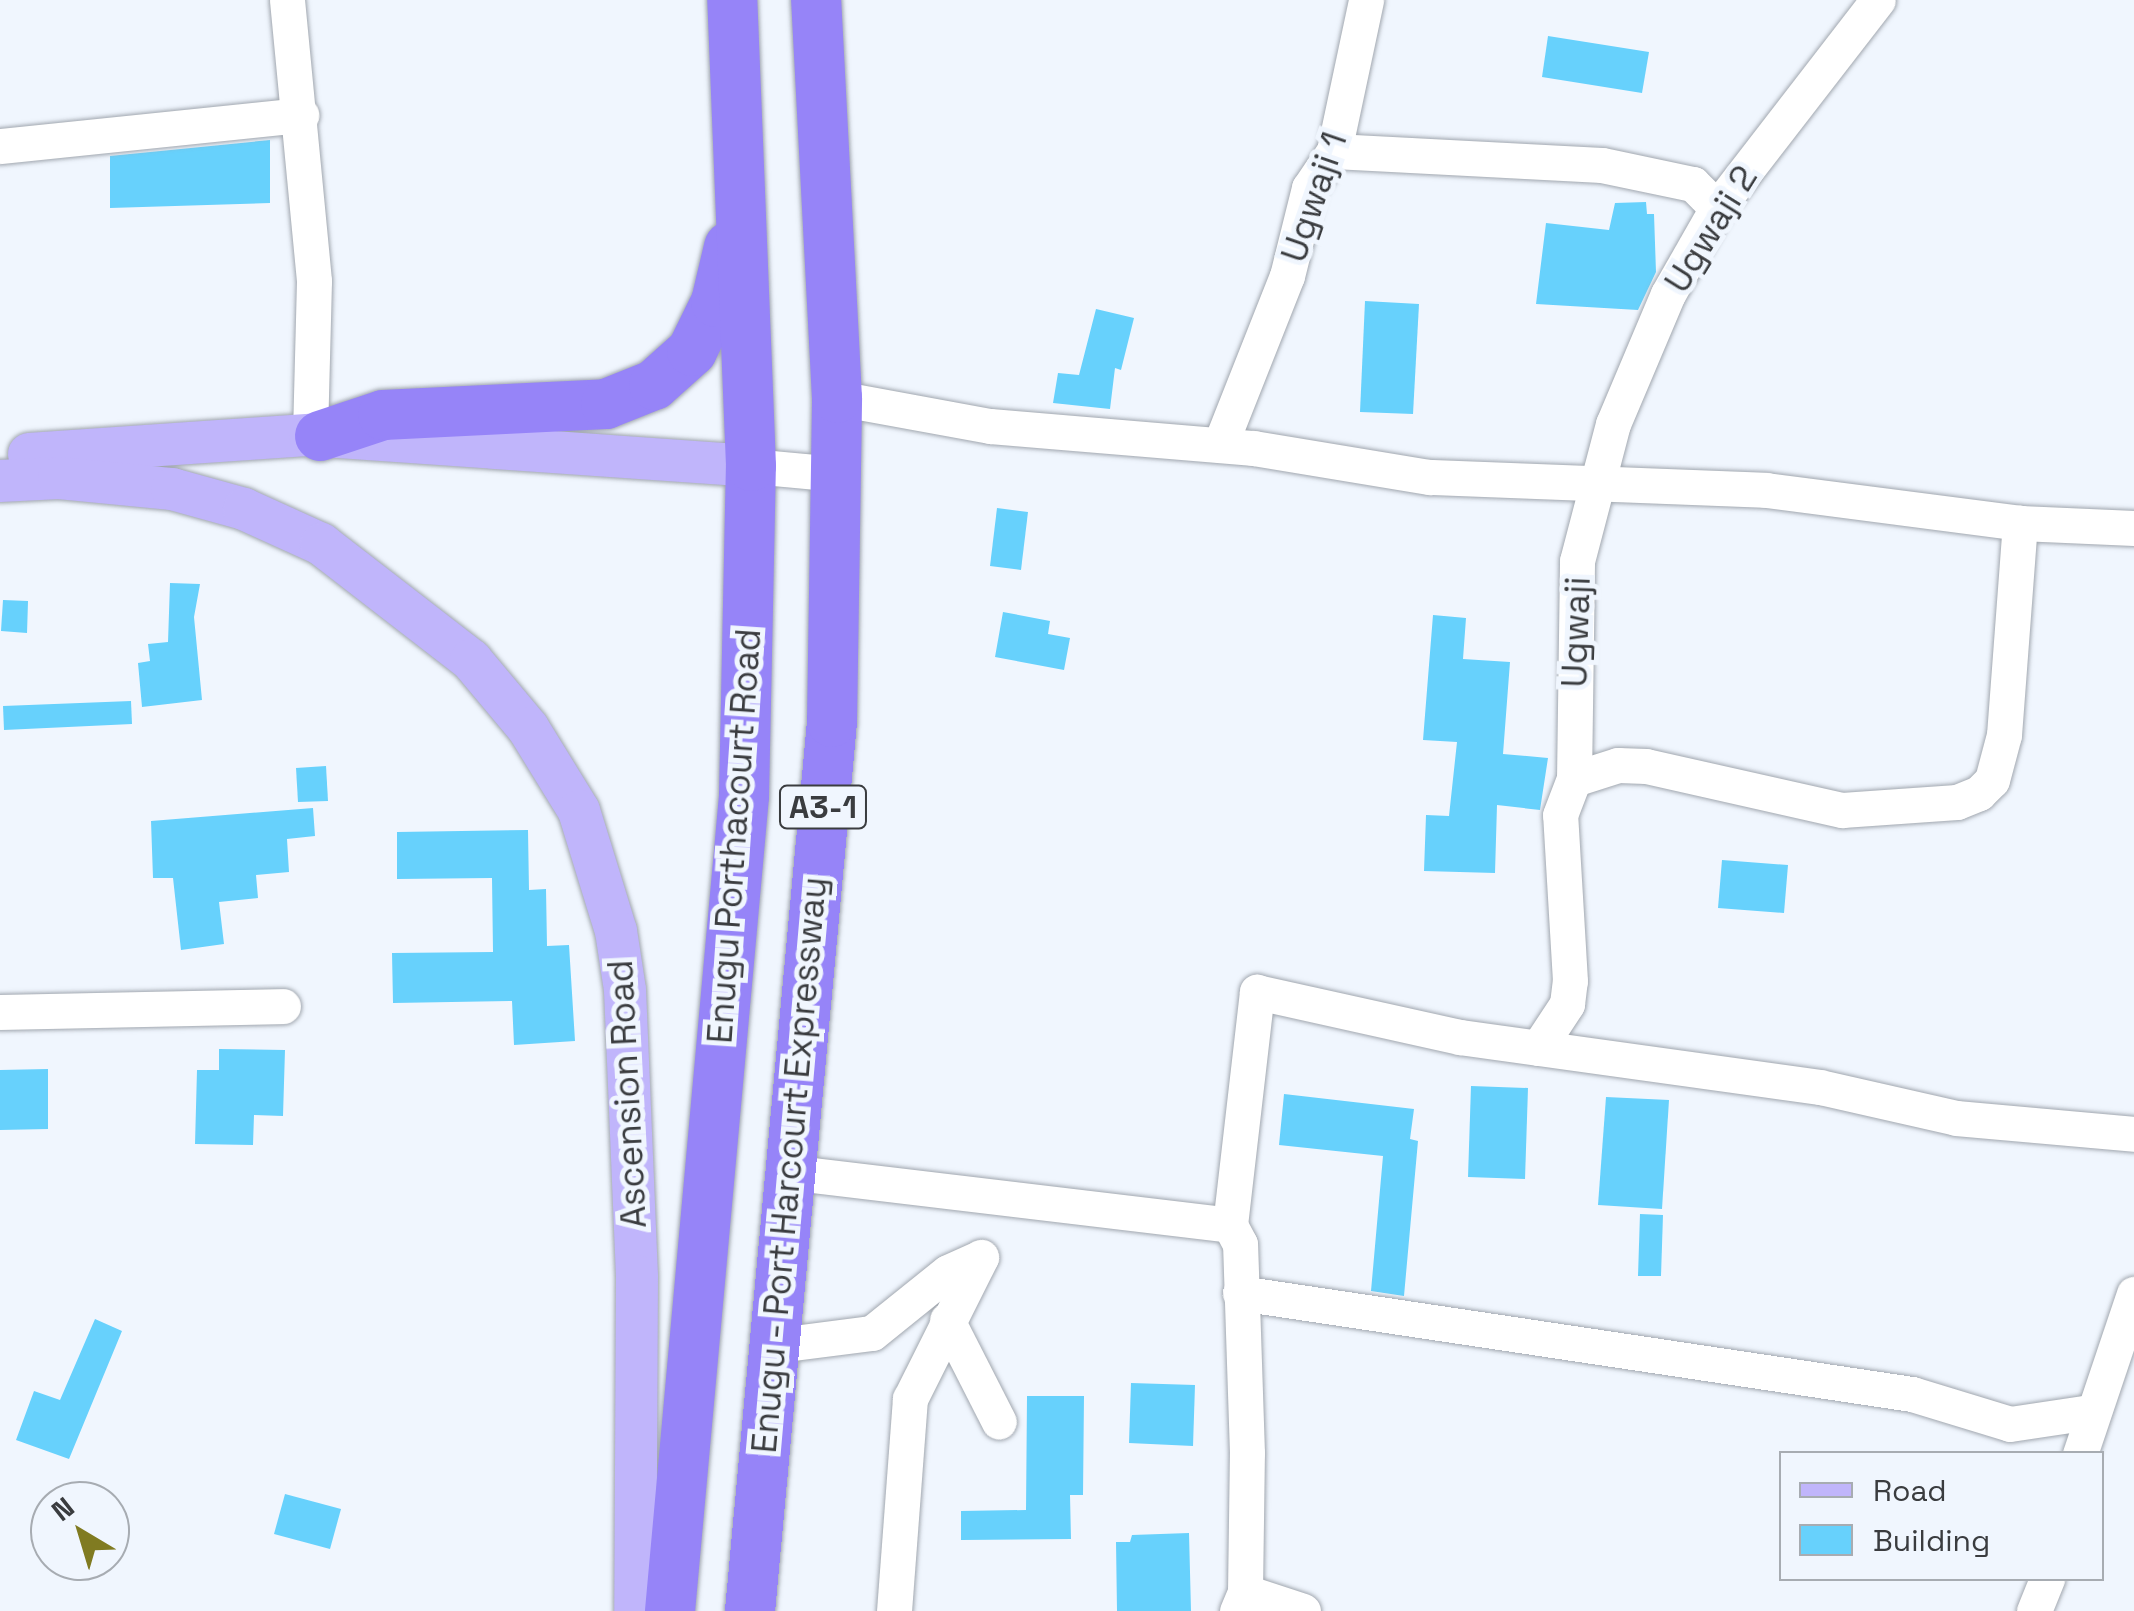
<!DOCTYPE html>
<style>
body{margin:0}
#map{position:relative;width:2134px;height:1611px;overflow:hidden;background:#f0f6fe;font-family:"Space Grotesk",sans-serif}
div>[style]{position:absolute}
.building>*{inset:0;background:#67d1fc}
.roads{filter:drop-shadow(0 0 2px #a1a7af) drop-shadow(0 0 2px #a1a7af)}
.minor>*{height:35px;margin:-17.5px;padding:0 17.5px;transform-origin:17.5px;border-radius:17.5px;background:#fff}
.major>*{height:42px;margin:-21px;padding:0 21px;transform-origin:21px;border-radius:21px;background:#c0b5fb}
.highway>*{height:50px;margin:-25px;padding:0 25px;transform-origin:25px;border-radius:25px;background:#9684f8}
span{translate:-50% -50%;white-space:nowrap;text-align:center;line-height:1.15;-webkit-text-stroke:10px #f0f6fe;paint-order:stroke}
.shield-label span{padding:2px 8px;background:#f0f6fe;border:2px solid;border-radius:8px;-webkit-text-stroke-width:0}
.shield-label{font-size:32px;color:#3a3c3f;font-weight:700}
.street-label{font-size:35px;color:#3a3c3f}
.legend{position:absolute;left:1779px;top:1451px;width:325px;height:130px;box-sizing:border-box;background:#f0f6fe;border:2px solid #a7acb2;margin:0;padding:12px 18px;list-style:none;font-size:30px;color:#3a3c3f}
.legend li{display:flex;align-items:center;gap:20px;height:50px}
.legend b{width:50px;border:2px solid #a7acb2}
.north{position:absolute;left:30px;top:1481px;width:100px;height:100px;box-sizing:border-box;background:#f0f6fe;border:2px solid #a7acb2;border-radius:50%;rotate:322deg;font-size:28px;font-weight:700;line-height:40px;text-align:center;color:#3a3c3f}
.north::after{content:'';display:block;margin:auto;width:35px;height:45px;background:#807b21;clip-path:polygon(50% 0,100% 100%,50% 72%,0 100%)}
</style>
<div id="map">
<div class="building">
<div style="clip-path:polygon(1548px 36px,1649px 52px,1642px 93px,1542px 77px)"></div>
<div style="clip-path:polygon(270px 140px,270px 203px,110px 208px,110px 156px)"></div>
<div style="clip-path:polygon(1646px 202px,1647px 214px,1654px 214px,1656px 272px,1638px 310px,1536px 304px,1546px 223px,1609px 230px,1615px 203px)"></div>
<div style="clip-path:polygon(1365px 301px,1419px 304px,1413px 414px,1360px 412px)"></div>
<div style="clip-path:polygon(1096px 309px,1134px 318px,1121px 370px,1115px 368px,1110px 409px,1053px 403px,1058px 373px,1079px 375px)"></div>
<div style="clip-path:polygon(997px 508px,1028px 512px,1021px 570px,990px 566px)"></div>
<div style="clip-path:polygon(170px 583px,200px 584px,194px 617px,202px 700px,142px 707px,138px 663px,150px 661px,148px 644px,168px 642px)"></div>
<div style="clip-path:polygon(3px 600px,28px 601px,27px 633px,1px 631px)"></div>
<div style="clip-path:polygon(1003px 612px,1050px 621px,1048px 634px,1070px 638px,1064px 670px,995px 657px)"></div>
<div style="clip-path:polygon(1433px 615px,1466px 618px,1463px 659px,1510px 662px,1503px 754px,1548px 758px,1540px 810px,1497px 805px,1495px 873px,1424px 871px,1426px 815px,1449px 816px,1457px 742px,1423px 740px)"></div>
<div style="clip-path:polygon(131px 701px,132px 724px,4px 730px,3px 706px)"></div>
<div style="clip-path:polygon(326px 766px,328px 801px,298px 802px,296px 768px)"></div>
<div style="clip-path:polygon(313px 808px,315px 836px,287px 839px,289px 872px,256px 875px,258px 898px,219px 902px,224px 944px,181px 950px,173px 878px,153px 878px,151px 821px)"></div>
<div style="clip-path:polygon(528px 830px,529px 890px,546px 889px,547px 946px,569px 945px,575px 1041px,514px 1045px,512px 1001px,393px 1003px,392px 953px,493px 952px,492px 878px,397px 879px,397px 832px)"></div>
<div style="clip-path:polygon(1722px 860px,1788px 865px,1784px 913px,1718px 908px)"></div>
<div style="clip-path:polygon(219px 1049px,285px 1050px,283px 1116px,254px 1115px,253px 1145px,195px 1144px,197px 1070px,219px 1070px)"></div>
<div style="clip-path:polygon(48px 1069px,48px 1129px,0 1130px,0 1070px)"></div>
<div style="clip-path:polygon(1471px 1086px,1528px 1088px,1525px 1179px,1468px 1177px)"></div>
<div style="clip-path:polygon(1284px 1094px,1414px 1109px,1410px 1139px,1418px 1141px,1404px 1296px,1371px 1291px,1383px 1156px,1279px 1145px)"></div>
<div style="clip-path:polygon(1606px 1097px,1669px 1100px,1662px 1209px,1598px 1205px)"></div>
<div style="clip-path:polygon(1640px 1214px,1663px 1215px,1661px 1276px,1638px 1276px)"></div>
<div style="clip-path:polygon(95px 1319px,122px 1331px,69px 1459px,16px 1440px,34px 1391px,60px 1400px)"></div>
<div style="clip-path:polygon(1131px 1383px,1195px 1385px,1193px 1446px,1129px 1443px)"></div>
<div style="clip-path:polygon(1027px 1396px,1084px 1396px,1083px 1495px,1070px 1495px,1071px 1539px,961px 1540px,961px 1511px,1026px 1510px)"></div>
<div style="clip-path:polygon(285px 1494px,341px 1509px,330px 1549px,274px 1534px)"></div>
<div style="clip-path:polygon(1189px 1533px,1191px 1611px,1117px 1611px,1116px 1542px,1130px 1542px,1132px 1535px)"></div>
</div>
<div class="roads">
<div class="minor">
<div style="left:287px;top:0;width:282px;rotate:84.5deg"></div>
<div style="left:314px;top:281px;width:154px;rotate:91.5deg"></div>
<div style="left:0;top:146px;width:303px;rotate:-5.9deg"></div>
<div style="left:1334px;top:151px;width:268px;rotate:3deg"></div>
<div style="left:1602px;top:165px;width:93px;rotate:11.8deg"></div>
<div style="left:1693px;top:184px;width:34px;rotate:45deg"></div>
<div style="left:837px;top:398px;width:156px;rotate:10.4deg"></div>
<div style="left:990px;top:426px;width:265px;rotate:4.8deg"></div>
<div style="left:1254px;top:448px;width:178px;rotate:9.4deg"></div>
<div style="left:1430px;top:477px;width:336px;rotate:2.2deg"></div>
<div style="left:1766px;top:490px;width:256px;rotate:7.4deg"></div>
<div style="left:2020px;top:523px;width:114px;rotate:2.5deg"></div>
<div style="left:1220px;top:445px;width:182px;rotate:-68.4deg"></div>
<div style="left:1287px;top:276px;width:91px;rotate:-76deg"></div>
<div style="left:1309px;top:188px;width:45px;rotate:-56deg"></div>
<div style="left:1334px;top:151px;width:154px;rotate:-78deg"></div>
<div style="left:751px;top:466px;width:87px;rotate:5.3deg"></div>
<div style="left:1574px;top:779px;width:218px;rotate:-89.2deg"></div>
<div style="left:1577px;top:561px;width:142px;rotate:-75.3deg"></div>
<div style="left:1613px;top:424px;width:141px;rotate:-67.1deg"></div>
<div style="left:1668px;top:294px;width:99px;rotate:-60.3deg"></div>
<div style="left:1717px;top:208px;width:263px;rotate:-52.3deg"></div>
<div style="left:0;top:1012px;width:283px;rotate:-1.2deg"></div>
<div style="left:1538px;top:1048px;width:53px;rotate:-56.6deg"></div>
<div style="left:1567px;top:1004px;width:23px;rotate:-83deg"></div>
<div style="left:1570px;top:981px;width:166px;rotate:-93.4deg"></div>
<div style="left:1560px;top:815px;width:39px;rotate:-69deg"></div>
<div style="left:1574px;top:779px;width:46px;rotate:-17.7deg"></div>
<div style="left:1618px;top:765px;width:28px;rotate:2deg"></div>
<div style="left:1646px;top:766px;width:201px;rotate:12.7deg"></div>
<div style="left:1842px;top:810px;width:115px;rotate:-4deg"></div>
<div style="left:1957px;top:802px;width:24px;rotate:-22deg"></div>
<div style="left:1979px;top:793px;width:18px;rotate:-45deg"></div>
<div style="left:1992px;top:780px;width:47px;rotate:-75.1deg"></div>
<div style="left:2004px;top:735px;width:213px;rotate:-85.7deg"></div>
<div style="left:787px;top:1172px;width:446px;rotate:6.8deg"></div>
<div style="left:1240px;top:1293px;width:680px;rotate:8.55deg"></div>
<div style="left:1912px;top:1394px;width:102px;rotate:17deg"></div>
<div style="left:2010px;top:1424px;width:81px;rotate:-8.5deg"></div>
<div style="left:947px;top:1320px;width:114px;rotate:63deg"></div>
<div style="left:770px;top:1346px;width:103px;rotate:-7.3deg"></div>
<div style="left:872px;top:1333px;width:97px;rotate:-38.8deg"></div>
<div style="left:948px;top:1272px;width:36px;rotate:-24deg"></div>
<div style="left:2080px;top:1454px;width:169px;rotate:-71.4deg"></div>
<div style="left:1245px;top:1592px;width:61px;rotate:18.1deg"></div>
<div style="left:894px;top:1611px;width:213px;rotate:-85.7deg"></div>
<div style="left:910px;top:1399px;width:159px;rotate:-63.4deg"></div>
<div style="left:1237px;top:1611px;width:21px;rotate:-67deg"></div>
<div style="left:1245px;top:1592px;width:139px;rotate:-89.2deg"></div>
<div style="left:1247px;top:1453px;width:209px;rotate:-91.9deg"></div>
<div style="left:1240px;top:1244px;width:21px;rotate:-118deg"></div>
<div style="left:1230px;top:1225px;width:235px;rotate:-83.4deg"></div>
<div style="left:1257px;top:992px;width:208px;rotate:12.5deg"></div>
<div style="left:1460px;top:1037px;width:363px;rotate:7.9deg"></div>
<div style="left:1820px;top:1087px;width:139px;rotate:12.8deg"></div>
<div style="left:1956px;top:1118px;width:179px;rotate:5.1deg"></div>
<div style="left:2034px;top:1611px;width:35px;rotate:-68deg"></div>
</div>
<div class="major">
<div style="left:29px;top:454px;width:282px;rotate:-3.9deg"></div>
<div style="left:310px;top:435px;width:442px;rotate:4deg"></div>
<div style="left:0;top:481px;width:59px;rotate:-2.9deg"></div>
<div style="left:59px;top:478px;width:114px;rotate:5.6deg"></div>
<div style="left:172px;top:489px;width:75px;rotate:15.5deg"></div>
<div style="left:244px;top:509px;width:85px;rotate:24.4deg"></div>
<div style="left:321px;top:544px;width:190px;rotate:37.7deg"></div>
<div style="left:471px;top:660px;width:89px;rotate:50deg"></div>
<div style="left:528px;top:728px;width:97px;rotate:58.4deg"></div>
<div style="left:579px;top:811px;width:126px;rotate:72.9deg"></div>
<div style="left:616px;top:931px;width:60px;rotate:81.3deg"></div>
<div style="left:625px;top:990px;width:286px;rotate:87.6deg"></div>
<div style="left:637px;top:1276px;width:335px;rotate:90.3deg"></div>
</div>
<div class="highway">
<div style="left:320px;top:436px;width:66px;rotate:-18.4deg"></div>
<div style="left:383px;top:415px;width:223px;rotate:-2.8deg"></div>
<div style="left:606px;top:404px;width:52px;rotate:-21.6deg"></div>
<div style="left:654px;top:385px;width:51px;rotate:-41.8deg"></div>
<div style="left:692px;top:351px;width:55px;rotate:-63.9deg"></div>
<div style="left:716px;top:302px;width:57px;rotate:-76.7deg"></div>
<div style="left:670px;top:1611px;width:818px;rotate:-84.81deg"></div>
<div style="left:744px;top:796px;width:330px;rotate:-88.8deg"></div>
<div style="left:751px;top:466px;width:466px;rotate:-92.3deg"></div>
<div style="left:750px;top:1611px;width:893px;rotate:-84.73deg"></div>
<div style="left:832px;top:722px;width:324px;rotate:-89.1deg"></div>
<div style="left:837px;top:398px;width:399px;rotate:-93deg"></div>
</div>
</div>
<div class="shield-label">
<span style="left:823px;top:807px">A3-1</span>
</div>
<div class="street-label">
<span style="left:1314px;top:197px;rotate:-71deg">Ugwaji 1</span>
<span style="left:1711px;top:229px;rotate:-58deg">Ugwaji 2</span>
<span style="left:1576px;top:632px;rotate:-88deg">Ugwaji</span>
<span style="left:734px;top:836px;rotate:-86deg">Enugu Porthacourt Road</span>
<span style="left:627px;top:1094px;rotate:-93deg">Ascension Road</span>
<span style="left:789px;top:1165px;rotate:-85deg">Enugu - Port Harcourt Expressway</span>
</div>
<ul class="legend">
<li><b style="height:12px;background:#c0b5fb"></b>Road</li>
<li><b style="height:28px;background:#67d1fc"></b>Building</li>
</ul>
<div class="north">N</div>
</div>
